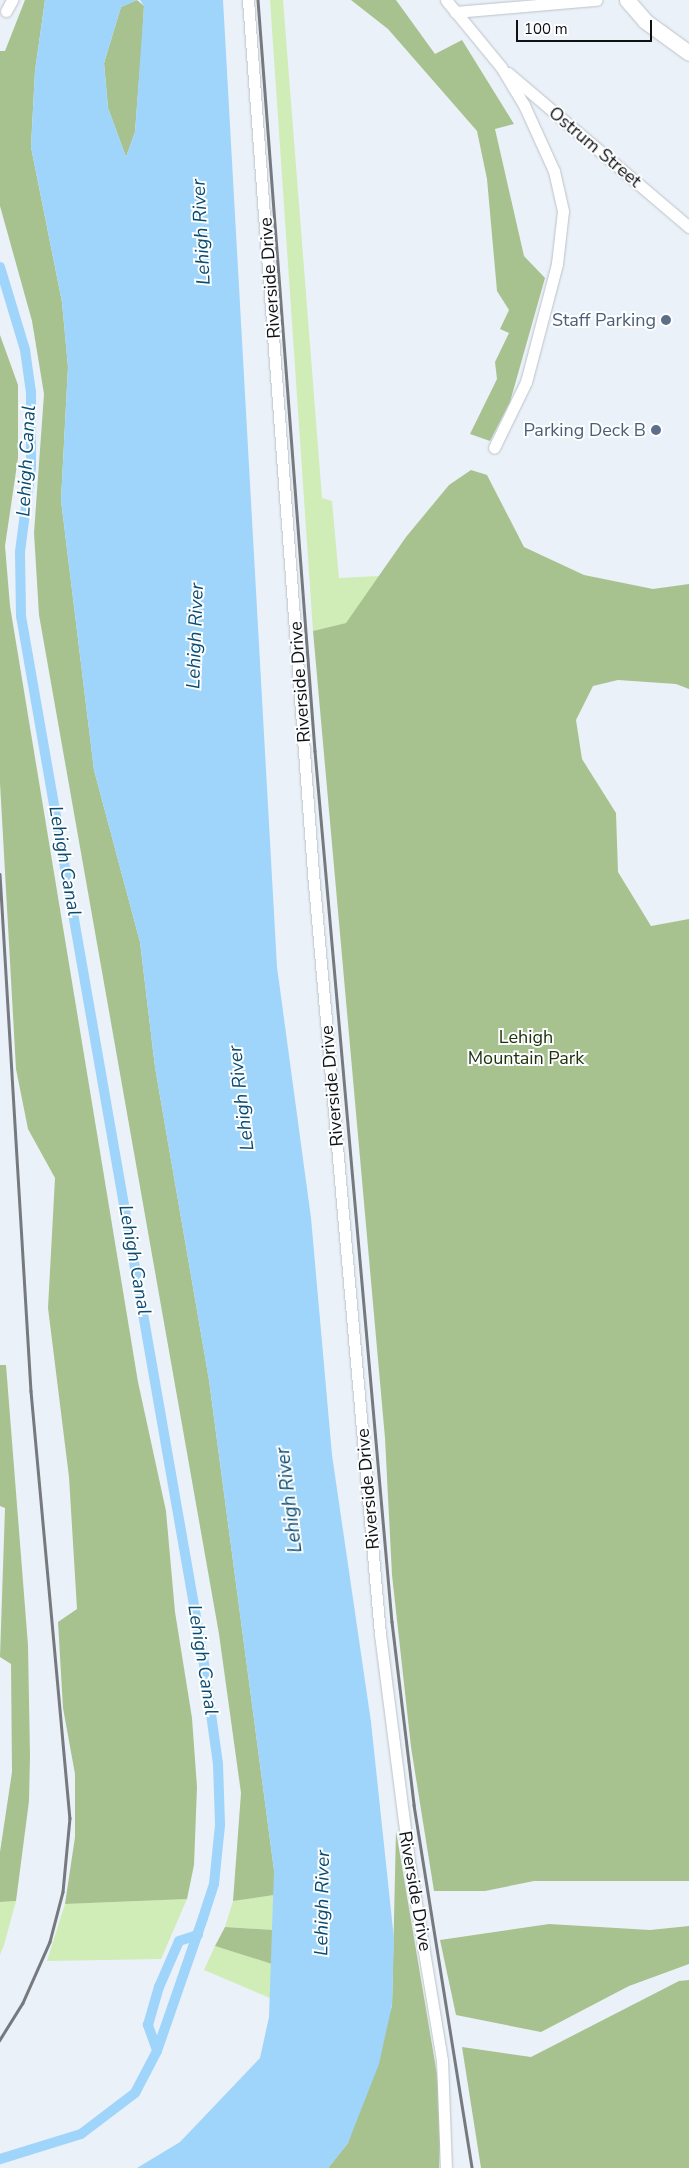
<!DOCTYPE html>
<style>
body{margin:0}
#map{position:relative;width:689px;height:2168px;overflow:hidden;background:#ebf1f8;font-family:"Nunito Sans",sans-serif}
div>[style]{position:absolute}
.green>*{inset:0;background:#d0ecb7}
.forest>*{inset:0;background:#a7c28e}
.water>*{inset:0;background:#9fd4fb}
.canal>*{height:10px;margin:-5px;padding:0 5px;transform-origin:5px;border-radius:5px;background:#9fd4fb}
.roads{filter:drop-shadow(0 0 1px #bcc2c8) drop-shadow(0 0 1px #bcc2c8)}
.street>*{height:11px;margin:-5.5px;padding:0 5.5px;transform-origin:5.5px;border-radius:5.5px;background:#fff}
.secondary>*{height:15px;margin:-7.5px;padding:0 7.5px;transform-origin:7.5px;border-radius:7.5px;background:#fff}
.rail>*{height:2.5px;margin:-1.25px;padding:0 1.25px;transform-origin:1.25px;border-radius:1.25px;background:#767a7f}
.dots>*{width:14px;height:14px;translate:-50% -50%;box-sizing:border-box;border:2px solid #fcfeff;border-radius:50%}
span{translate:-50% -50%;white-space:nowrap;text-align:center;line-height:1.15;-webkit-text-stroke:4px #fcfeff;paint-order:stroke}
.street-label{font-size:18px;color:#0f1113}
.service-label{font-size:18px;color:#4e5e75}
.right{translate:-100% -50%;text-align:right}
.park-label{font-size:18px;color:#21320b}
.water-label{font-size:19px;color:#0a4b70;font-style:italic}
.scale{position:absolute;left:516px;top:20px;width:136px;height:22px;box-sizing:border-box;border:2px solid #0f1113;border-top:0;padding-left:6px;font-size:15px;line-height:18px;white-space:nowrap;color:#0f1113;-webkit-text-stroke:4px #fcfeff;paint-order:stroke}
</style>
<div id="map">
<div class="green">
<div style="clip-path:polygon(270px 0,283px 0,322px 498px,332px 501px,339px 578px,380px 576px,346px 623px,313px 631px)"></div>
<div style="clip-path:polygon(274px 1895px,274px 1930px,225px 1927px,233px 1901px)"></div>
<div style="clip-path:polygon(187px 1899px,161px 1959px,47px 1961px,65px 1904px)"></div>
<div style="clip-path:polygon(16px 1901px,4px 1945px,0 1955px,0 1902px)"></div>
<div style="clip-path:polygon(215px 1946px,272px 1964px,270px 1998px,204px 1970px)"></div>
</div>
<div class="forest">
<div style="clip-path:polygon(25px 0,45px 0,35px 71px,31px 147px,62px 302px,68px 367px,61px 500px,94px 770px,140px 942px,155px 1067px,209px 1380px,274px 1870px,274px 1895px,233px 1901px,241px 1793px,219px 1634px,39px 615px,34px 533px,44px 394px,32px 321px,0 206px,0 51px,5px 51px)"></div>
<div style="clip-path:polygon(137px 0,144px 6px,142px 42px,135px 132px,126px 157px,108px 108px,104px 63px,121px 7px)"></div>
<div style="clip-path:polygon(351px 0,396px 0,435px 54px,462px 40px,514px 124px,495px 129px,524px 256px,545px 278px,510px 402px,490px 441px,470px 434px,497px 379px,495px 362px,509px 333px,500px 329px,509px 310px,497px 291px,487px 179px,477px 131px,388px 29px)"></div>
<div style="clip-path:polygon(0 335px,18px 385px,18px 458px,5px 546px,10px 606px,138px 1382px,166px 1511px,175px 1612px,192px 1718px,197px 1787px,194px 1865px,187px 1899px,65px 1904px,75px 1837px,75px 1774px,63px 1708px,58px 1622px,77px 1609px,69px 1477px,48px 1308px,55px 1178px,28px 1129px,16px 1069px,0 783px)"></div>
<div style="clip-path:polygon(471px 470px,487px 475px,524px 547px,584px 575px,653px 589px,689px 584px,689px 689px,676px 684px,618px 680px,593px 686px,576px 720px,582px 759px,616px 813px,618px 872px,651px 926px,689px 919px,689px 1881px,534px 1881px,485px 1891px,434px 1891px,411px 1747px,392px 1575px,385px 1438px,313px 631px,346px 623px,406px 537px,449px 485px)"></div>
<div style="clip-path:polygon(0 1365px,6px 1365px,28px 1645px,30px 1756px,29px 1801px,16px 1901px,0 1902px,0 1852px,12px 1772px,11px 1664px,0 1657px,5px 1508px,0 1506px)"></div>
<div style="clip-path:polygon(396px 1831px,442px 2104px,439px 2168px,328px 2168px,348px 2143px,392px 2006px)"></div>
<div style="clip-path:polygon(549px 1924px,650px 1930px,689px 1926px,689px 1964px,629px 1986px,541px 2032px,456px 2015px,440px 1940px)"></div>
<div style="clip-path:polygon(225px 1927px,274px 1930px,272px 1964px,215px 1946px)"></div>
<div style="clip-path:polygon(689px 1980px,689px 2168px,481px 2168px,462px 2047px,531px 2057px,679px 1981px)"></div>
</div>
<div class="water">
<div style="clip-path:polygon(45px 0,137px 0,121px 7px,104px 63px,108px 108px,126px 157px,135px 132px,144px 6px,140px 0,223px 0,277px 967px,311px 1218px,332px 1455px,371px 1722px,394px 1939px,392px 2005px,379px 2064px,348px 2143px,328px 2168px,137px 2168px,180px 2142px,260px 2058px,269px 2017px,274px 1870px,209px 1380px,155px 1067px,140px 942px,94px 770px,61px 500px,68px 367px,62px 302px,31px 147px,35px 71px)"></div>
</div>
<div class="canal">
<div style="left:0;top:267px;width:87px;rotate:73.2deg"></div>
<div style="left:25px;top:350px;width:42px;rotate:81.9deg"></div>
<div style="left:31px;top:392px;width:75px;rotate:90deg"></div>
<div style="left:31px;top:467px;width:86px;rotate:97.4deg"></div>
<div style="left:20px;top:552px;width:64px;rotate:89.1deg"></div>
<div style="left:21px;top:616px;width:1057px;rotate:80.08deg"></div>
<div style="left:203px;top:1657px;width:108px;rotate:82deg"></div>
<div style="left:218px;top:1764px;width:61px;rotate:88.1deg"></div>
<div style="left:220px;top:1825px;width:59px;rotate:95.8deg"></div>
<div style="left:214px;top:1884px;width:36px;rotate:108deg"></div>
<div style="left:203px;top:1918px;width:141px;rotate:109.1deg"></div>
<div style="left:157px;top:2051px;width:47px;rotate:117.6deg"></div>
<div style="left:135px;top:2093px;width:68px;rotate:142.8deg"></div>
<div style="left:81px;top:2134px;width:85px;rotate:162.8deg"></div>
<div style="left:157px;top:2050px;width:27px;rotate:-110deg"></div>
<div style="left:148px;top:2025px;width:40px;rotate:-74deg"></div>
<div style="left:159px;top:1987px;width:50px;rotate:-66.5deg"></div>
<div style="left:179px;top:1941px;width:20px;rotate:-18deg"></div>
</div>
<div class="roads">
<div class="street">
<div style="left:248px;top:0;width:875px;rotate:85.74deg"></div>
<div style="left:313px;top:873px;width:764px;rotate:84.97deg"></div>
<div style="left:380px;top:1634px;width:235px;rotate:82.7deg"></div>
<div style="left:410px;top:1867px;width:196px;rotate:80.6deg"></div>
<div style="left:442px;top:2060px;width:108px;rotate:87.9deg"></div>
<div style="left:446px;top:0;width:87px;rotate:50.6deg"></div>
<div style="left:501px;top:67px;width:44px;rotate:58.8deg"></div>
<div style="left:524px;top:105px;width:72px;rotate:65.6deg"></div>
<div style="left:554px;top:171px;width:41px;rotate:77.3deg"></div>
<div style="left:563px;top:211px;width:53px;rotate:96.5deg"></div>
<div style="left:557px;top:264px;width:122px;rotate:104.7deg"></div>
<div style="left:526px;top:382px;width:73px;rotate:115.9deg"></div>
<div style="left:6px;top:11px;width:13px;rotate:-61deg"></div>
<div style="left:455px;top:12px;width:142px;rotate:-4.9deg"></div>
<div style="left:508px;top:73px;width:238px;rotate:40.4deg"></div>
</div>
<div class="secondary">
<div style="left:627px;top:0;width:28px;rotate:49deg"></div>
<div style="left:645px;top:21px;width:54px;rotate:36deg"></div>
</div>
</div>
<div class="rail">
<div style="left:258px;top:0;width:753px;rotate:85.66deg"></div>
<div style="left:315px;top:751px;width:874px;rotate:84.95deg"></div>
<div style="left:392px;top:1622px;width:184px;rotate:83.1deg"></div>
<div style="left:414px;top:1805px;width:368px;rotate:80.9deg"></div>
<div style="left:0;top:874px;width:518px;rotate:86.57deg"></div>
<div style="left:31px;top:1391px;width:429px;rotate:84.8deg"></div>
<div style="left:70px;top:1818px;width:74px;rotate:95.4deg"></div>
<div style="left:63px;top:1892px;width:52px;rotate:104.6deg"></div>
<div style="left:50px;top:1942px;width:67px;rotate:113.9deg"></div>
<div style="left:23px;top:2003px;width:44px;rotate:121.9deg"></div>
</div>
<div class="dots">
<div style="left:666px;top:320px;background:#5c6f8a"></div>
<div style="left:656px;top:430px;background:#5c6f8a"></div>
</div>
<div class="street-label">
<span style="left:595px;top:147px;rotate:40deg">Ostrum Street</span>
<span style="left:270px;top:278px;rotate:-94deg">Riverside Drive</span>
<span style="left:300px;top:682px;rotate:-94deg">Riverside Drive</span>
<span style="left:332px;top:1086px;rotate:-95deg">Riverside Drive</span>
<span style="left:368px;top:1489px;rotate:-95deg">Riverside Drive</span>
<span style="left:415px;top:1891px;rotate:80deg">Riverside Drive</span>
</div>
<div class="service-label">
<span class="right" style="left:656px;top:320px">Staff Parking</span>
<span class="right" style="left:646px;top:430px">Parking Deck B</span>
</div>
<div class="park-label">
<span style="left:526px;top:1048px">Lehigh<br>Mountain Park</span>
</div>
<div class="water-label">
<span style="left:202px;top:232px;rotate:-93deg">Lehigh River</span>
<span style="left:27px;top:461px;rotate:-87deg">Lehigh Canal</span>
<span style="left:196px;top:636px;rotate:-88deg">Lehigh River</span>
<span style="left:64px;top:861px;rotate:80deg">Lehigh Canal</span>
<span style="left:242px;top:1098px;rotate:-97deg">Lehigh River</span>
<span style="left:134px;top:1260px;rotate:80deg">Lehigh Canal</span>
<span style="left:290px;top:1500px;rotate:-97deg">Lehigh River</span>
<span style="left:202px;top:1660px;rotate:81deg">Lehigh Canal</span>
<span style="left:323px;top:1903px;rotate:-89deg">Lehigh River</span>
</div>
<div class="scale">100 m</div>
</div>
